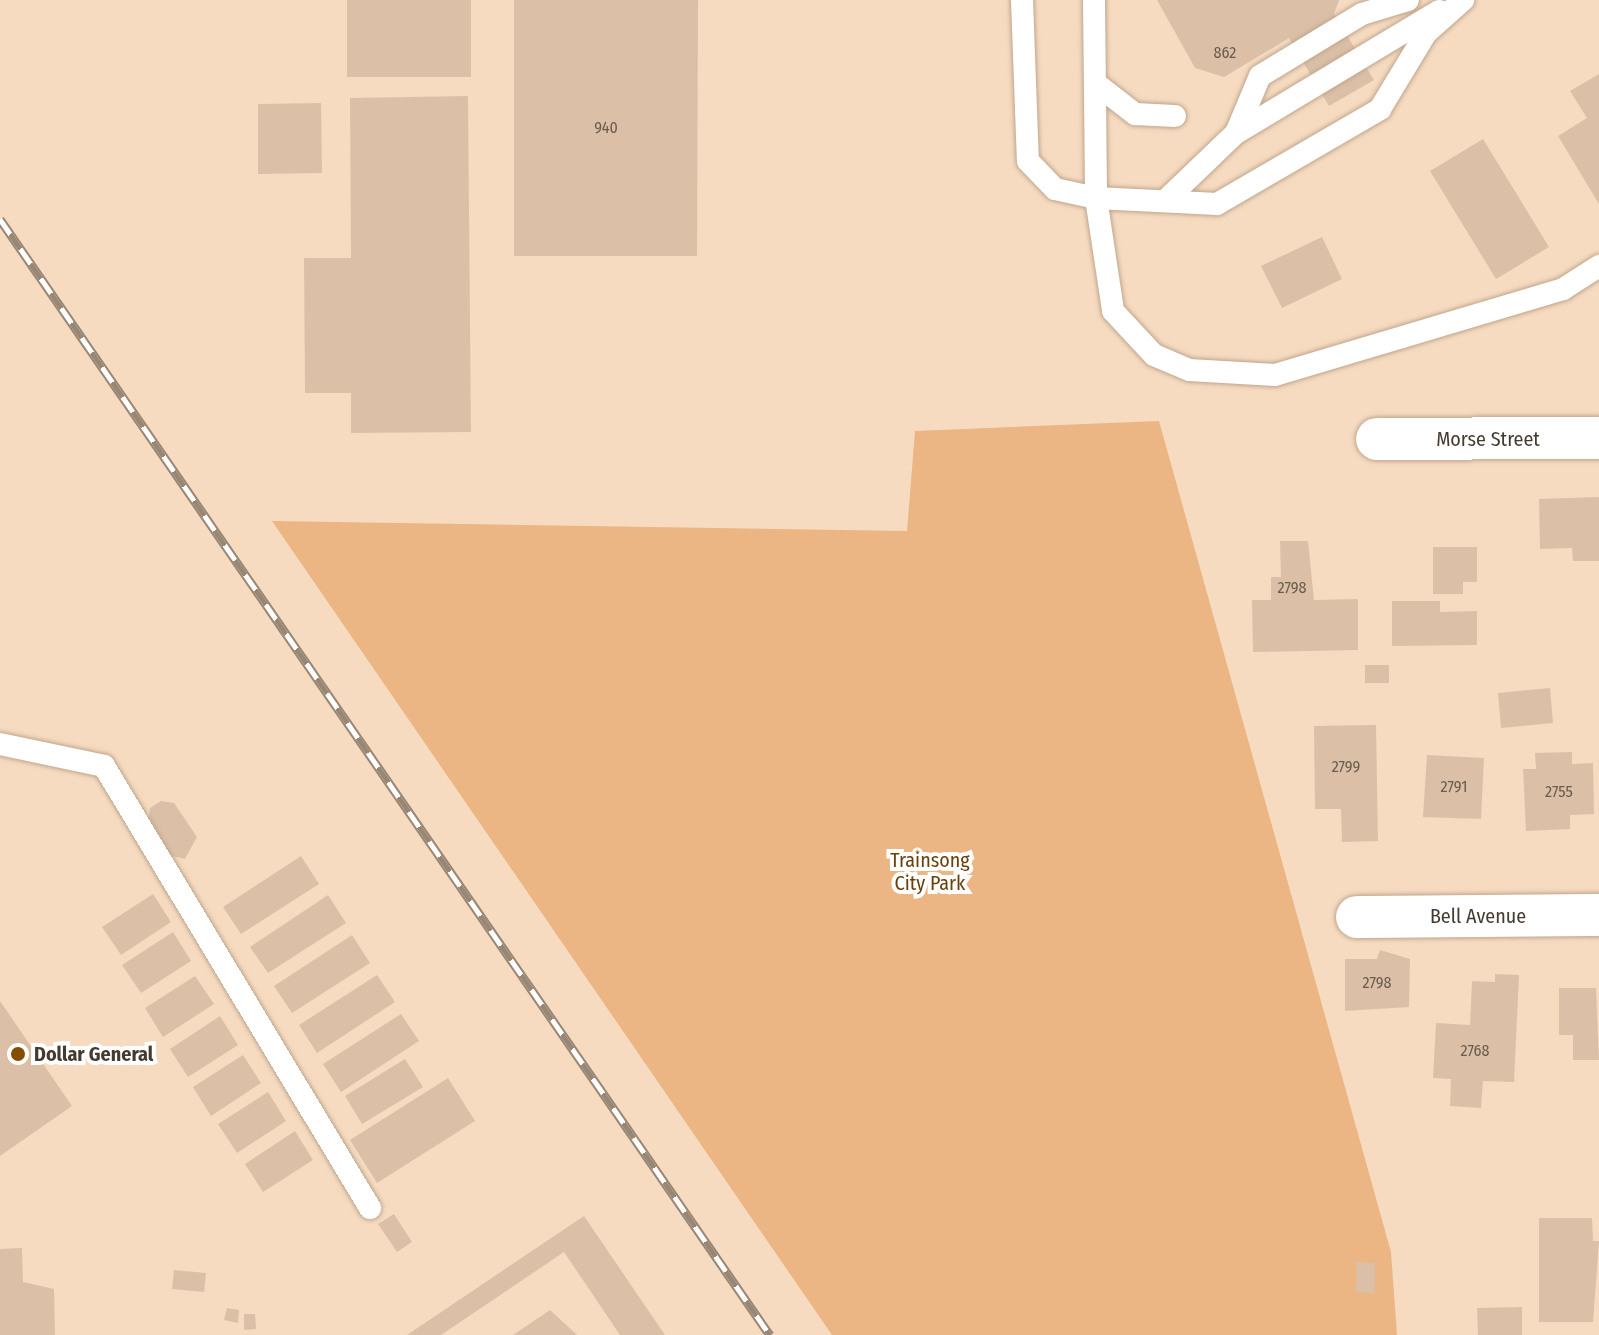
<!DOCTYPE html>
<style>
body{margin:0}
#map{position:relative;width:1599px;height:1335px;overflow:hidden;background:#f6dbc1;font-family:"Fira Sans Condensed",sans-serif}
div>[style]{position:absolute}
.green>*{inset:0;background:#ebb683}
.building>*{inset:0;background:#dbc0a7}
.roads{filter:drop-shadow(0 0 2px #c0a68d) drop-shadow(0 0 2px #c0a68d)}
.lane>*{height:22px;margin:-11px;padding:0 11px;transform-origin:11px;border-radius:11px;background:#fff}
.street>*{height:42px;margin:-21px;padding:0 21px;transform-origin:21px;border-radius:21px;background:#fff}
.rail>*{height:9px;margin-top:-4.5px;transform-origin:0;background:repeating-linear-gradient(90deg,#fff 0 18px,#998775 0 36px);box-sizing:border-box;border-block:2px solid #998775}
.dots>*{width:22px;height:22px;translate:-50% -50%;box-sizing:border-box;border:4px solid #fff;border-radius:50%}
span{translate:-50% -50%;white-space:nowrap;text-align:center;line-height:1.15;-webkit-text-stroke:8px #fff;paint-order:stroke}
.number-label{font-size:16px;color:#6a5c4e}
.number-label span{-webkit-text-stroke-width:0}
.street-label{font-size:20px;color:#453a30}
.park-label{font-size:20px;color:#6b400a}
.poi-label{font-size:20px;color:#453a30;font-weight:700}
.left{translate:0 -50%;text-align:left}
</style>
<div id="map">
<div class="green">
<div style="clip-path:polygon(1159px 421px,1391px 1252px,1397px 1335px,832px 1335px,272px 521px,907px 531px,915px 431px)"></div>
</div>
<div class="building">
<div style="clip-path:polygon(347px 0,471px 0,471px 77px,347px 77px)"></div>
<div style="clip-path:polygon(514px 0,698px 0,697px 256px,514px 256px)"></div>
<div style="clip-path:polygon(1157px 0,1339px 0,1334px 14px,1374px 80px,1329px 106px,1289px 38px,1224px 77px,1195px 68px)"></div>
<div style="clip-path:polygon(1599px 74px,1599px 204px,1558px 136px,1587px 118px,1570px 91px)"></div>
<div style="clip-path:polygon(468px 96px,471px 432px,351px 433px,351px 393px,305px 393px,304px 258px,351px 258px,350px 98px)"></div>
<div style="clip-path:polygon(321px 103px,322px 173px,258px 174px,258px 104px)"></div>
<div style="clip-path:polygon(1483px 139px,1549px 247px,1496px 279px,1430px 171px)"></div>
<div style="clip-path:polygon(1322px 237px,1342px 279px,1282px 308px,1261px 266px)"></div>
<div style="clip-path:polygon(1599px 497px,1599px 561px,1573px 561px,1572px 548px,1540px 549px,1539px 499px)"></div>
<div style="clip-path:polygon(1280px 541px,1308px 541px,1314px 600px,1358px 599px,1358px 650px,1253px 652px,1252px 600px,1271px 600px,1271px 577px,1281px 577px)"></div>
<div style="clip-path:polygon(1433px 547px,1477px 547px,1477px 582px,1463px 582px,1463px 594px,1433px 594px)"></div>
<div style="clip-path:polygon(1392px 601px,1440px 601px,1440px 612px,1477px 611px,1477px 645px,1392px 646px)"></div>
<div style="clip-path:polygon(1365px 665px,1389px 665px,1389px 683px,1365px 683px)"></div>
<div style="clip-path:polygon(1550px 688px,1553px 723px,1501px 728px,1498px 693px)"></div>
<div style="clip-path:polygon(1376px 725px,1378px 841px,1342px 842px,1341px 809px,1315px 809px,1314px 726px)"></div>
<div style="clip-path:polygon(1572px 752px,1572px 764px,1593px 763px,1594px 814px,1570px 815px,1570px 829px,1526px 831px,1523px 769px,1536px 769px,1535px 753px)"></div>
<div style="clip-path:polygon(1427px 755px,1484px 758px,1481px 819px,1423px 817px)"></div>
<div style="clip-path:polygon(161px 801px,174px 803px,197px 837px,185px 859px,172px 856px,148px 824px,150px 808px)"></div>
<div style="clip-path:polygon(301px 856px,319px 884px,241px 934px,223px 907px)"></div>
<div style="clip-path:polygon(153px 894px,171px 922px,121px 955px,102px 927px)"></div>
<div style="clip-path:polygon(328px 895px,346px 923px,268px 973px,250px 947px)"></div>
<div style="clip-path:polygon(173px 932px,191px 961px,141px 993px,122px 965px)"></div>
<div style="clip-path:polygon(352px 935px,370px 963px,292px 1013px,274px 986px)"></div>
<div style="clip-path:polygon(1380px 950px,1410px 959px,1409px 1007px,1345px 1011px,1345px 959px,1377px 959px)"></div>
<div style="clip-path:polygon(1495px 974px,1519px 975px,1514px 1082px,1483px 1081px,1481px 1108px,1450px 1106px,1451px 1079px,1433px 1078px,1436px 1023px,1470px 1025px,1472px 981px,1495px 982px)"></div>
<div style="clip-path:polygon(377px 975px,395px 1002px,317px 1053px,299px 1025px)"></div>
<div style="clip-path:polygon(195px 976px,214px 1004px,163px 1037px,145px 1008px)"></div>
<div style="clip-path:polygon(1559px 988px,1596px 988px,1599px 1060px,1573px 1060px,1573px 1035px,1559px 1035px)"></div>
<div style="clip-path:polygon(0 1001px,72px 1106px,0 1156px)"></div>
<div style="clip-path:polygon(401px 1014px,419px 1041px,341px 1092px,323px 1064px)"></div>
<div style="clip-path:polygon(220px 1016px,238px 1045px,188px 1077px,170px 1049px)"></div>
<div style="clip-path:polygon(243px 1055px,261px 1083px,211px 1116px,193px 1087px)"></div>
<div style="clip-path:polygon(405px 1059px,423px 1087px,362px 1124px,345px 1096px)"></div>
<div style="clip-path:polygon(448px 1078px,475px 1121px,377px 1183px,350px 1140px)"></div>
<div style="clip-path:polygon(268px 1092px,286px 1121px,237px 1153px,218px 1124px)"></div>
<div style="clip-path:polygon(295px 1131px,313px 1160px,263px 1192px,245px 1164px)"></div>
<div style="clip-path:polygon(394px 1214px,412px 1242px,397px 1252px,378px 1224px)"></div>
<div style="clip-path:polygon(584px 1216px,665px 1335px,620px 1335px,564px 1252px,441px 1335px,407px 1335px)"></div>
<div style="clip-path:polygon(1539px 1218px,1592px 1218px,1593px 1241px,1599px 1241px,1593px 1322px,1539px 1322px)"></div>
<div style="clip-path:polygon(22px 1248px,23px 1282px,54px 1289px,55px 1335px,0 1335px,0 1249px)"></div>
<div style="clip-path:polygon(1356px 1262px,1375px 1263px,1375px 1293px,1356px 1292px)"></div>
<div style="clip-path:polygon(174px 1270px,206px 1273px,204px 1292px,172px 1289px)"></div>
<div style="clip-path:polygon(1522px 1307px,1522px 1335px,1478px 1335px,1477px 1308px)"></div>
<div style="clip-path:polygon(227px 1308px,239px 1310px,238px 1323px,224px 1320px)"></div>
<div style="clip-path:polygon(550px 1310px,577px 1335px,513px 1335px)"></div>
<div style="clip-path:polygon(244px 1314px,255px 1314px,256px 1329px,244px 1330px)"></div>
</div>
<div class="roads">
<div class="lane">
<div style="left:1022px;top:0;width:161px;rotate:87.9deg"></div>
<div style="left:1028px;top:161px;width:39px;rotate:46deg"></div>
<div style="left:1055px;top:189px;width:42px;rotate:12.4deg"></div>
<div style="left:1096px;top:198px;width:121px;rotate:2.8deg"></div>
<div style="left:1217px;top:204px;width:189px;rotate:-30.2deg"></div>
<div style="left:1380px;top:109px;width:89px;rotate:-58.8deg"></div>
<div style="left:1426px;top:33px;width:50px;rotate:-41.7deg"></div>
<div style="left:1094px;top:0;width:198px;rotate:89.4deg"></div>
<div style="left:1096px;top:198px;width:114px;rotate:81.4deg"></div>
<div style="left:1113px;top:311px;width:60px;rotate:47deg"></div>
<div style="left:1154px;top:355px;width:38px;rotate:23deg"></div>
<div style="left:1189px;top:370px;width:86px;rotate:3.3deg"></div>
<div style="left:1275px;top:375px;width:301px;rotate:-16.6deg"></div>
<div style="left:1563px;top:289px;width:43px;rotate:-32.6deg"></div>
<div style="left:1095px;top:83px;width:51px;rotate:37.8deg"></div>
<div style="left:1135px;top:114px;width:40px;rotate:2.9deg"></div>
<div style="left:1236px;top:133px;width:62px;rotate:-67.2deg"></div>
<div style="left:1260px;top:76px;width:119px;rotate:-31.3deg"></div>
<div style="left:1362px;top:14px;width:48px;rotate:-16.9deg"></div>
<div style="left:1165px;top:201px;width:98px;rotate:-43.8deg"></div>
<div style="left:1236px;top:133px;width:237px;rotate:-31deg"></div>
<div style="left:0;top:744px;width:106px;rotate:11.9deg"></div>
<div style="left:104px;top:766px;width:516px;rotate:58.96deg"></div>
</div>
<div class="street">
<div style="left:1377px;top:439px;width:222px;rotate:-0.3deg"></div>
<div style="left:1357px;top:917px;width:242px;rotate:-0.5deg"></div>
</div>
</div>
<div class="rail">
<div style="left:0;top:219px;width:1356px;rotate:55.4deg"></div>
</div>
<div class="dots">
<div style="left:18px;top:1054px;background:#854d00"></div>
</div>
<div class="number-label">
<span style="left:1225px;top:53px">862</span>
<span style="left:606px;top:128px">940</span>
<span style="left:1292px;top:588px">2798</span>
<span style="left:1346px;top:767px">2799</span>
<span style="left:1454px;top:787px">2791</span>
<span style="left:1559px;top:792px">2755</span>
<span style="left:1377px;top:983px">2798</span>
<span style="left:1475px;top:1051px">2768</span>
</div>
<div class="street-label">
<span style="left:1488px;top:439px">Morse Street</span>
<span style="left:1478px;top:916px">Bell Avenue</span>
</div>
<div class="park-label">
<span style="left:930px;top:872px">Trainsong<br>City Park</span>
</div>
<div class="poi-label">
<span class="left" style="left:34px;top:1054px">Dollar General</span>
</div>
</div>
